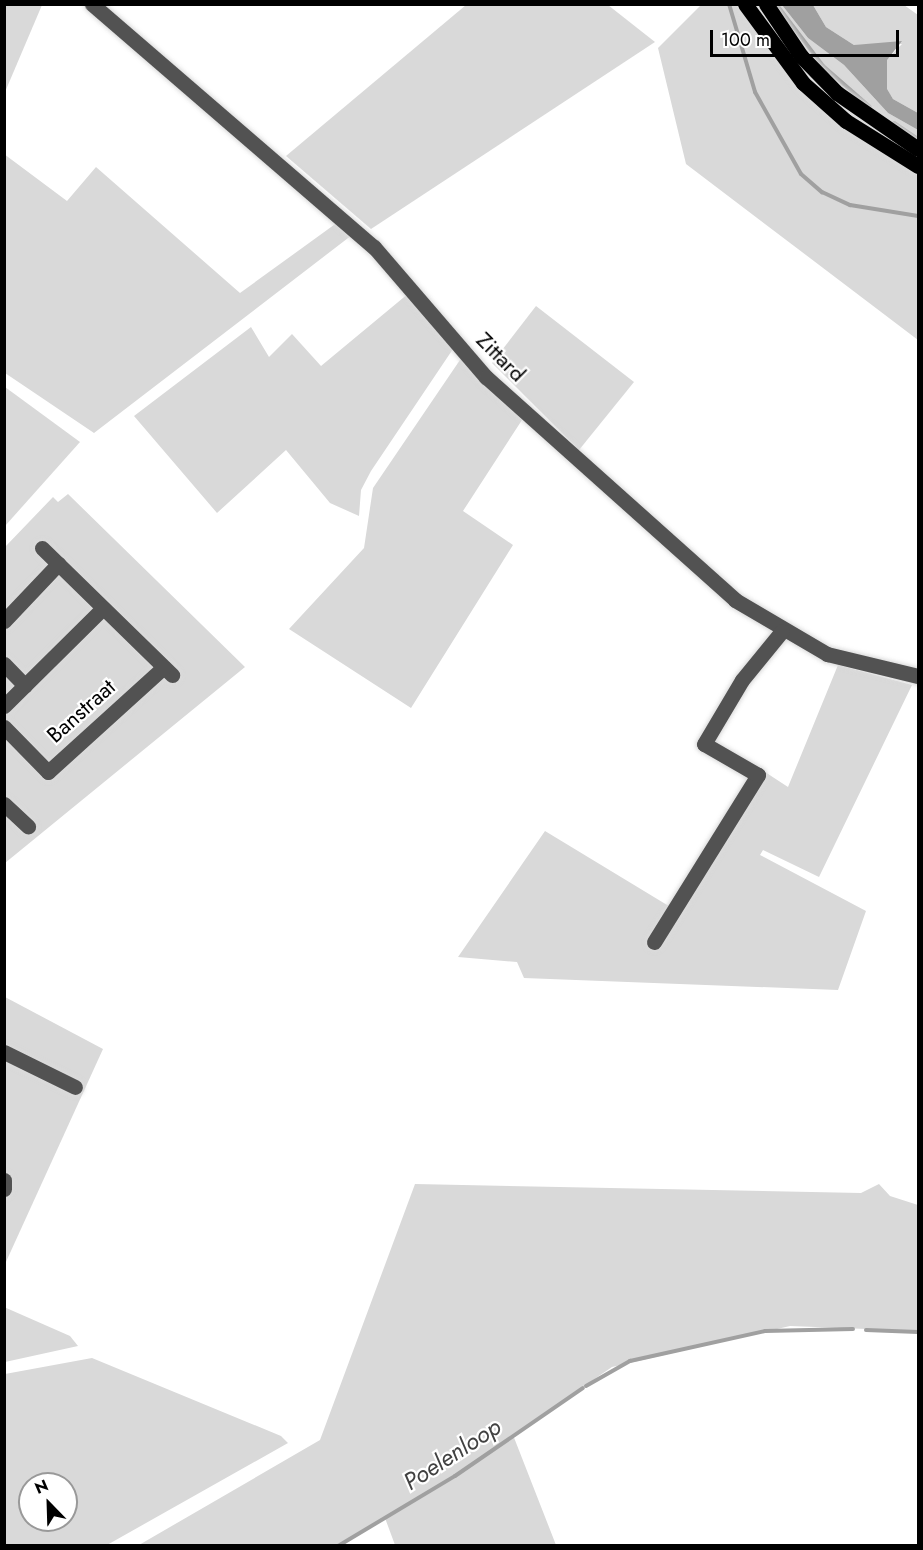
<!DOCTYPE html>
<style>
body{margin:0}
#map{position:relative;width:923px;height:1550px;overflow:hidden;background:#fff;font-family:Jost,sans-serif}
div>[style]{position:absolute}
.green>*{inset:0;background:#d9d9d9}
.water>*{inset:0;background:#a0a0a0}
.stream>*{height:4px;margin:-2px;padding:0 2px;transform-origin:2px;border-radius:2px;background:#a0a0a0}
.roads{filter:drop-shadow(0 0 2px #dbdbdb) drop-shadow(0 0 2px #dbdbdb)}
.minor>*{height:15px;margin:-7.5px;padding:0 7.5px;transform-origin:7.5px;border-radius:7.5px;background:#525252}
.major>*{height:15px;margin:-7.5px;padding:0 7.5px;transform-origin:7.5px;border-radius:7.5px;background:#000}
span{translate:-50% -50%;white-space:nowrap;text-align:center;line-height:1.15;-webkit-text-stroke:4.5px #fff;paint-order:stroke}
.street-label{font-size:22px;color:#000}
.water-label{font-size:24px;color:#414141;font-style:italic}
.frame{position:absolute;inset:0;border:6px solid #000;pointer-events:none}
.north{position:absolute;left:18px;top:1472px;width:60px;height:60px;box-sizing:border-box;background:#fff;border:2px solid #999;border-radius:50%;rotate:337deg;font-size:16px;font-weight:700;line-height:24px;text-align:center;color:#000}
.north::after{content:'';display:block;margin:auto;width:21px;height:27px;background:#000;clip-path:polygon(50% 0,100% 100%,50% 72%,0 100%)}
.scale{position:absolute;left:710px;top:30px;width:189px;height:27px;box-sizing:border-box;border:3px solid #000;border-top:0;padding-left:8px;font-size:18px;line-height:21px;white-space:nowrap;color:#000;-webkit-text-stroke:4px #fff;paint-order:stroke}
</style>
<div id="map">
<div class="green">
<div style="clip-path:polygon(5px 4px,42px 5px,5px 92px,4px 5px)"></div>
<div style="clip-path:polygon(466px 5px,608px 5px,655px 42px,371px 229px,286px 156px)"></div>
<div style="clip-path:polygon(701px 5px,740px 5px,784px 67px,918px 171px,918px 340px,686px 164px,658px 48px)"></div>
<div style="clip-path:polygon(770px 5px,782px 5px,808px 38px,844px 65px,888px 113px,918px 130px,918px 145px,821px 72px)"></div>
<div style="clip-path:polygon(813px 5px,904px 5px,918px 15px,918px 113px,893px 99px,887px 90px,887px 59px,902px 44px,854px 45px,826px 27px)"></div>
<div style="clip-path:polygon(4px 154px,67px 201px,96px 167px,240px 293px,338px 222px,352px 235px,94px 433px,5px 373px)"></div>
<div style="clip-path:polygon(409px 293px,453px 349px,371px 471px,361px 490px,359px 516px,330px 503px,286px 450px,217px 513px,134px 416px,251px 327px,269px 357px,292px 334px,321px 366px)"></div>
<div style="clip-path:polygon(536px 306px,634px 382px,579px 450px,492px 363px)"></div>
<div style="clip-path:polygon(462px 357px,522px 420px,463px 511px,513px 545px,411px 708px,289px 629px,364px 548px,373px 488px)"></div>
<div style="clip-path:polygon(5px 387px,80px 442px,5px 526px,4px 526px)"></div>
<div style="clip-path:polygon(68px 494px,245px 667px,5px 863px,5px 547px,53px 497px,58px 502px)"></div>
<div style="clip-path:polygon(838px 665px,912px 685px,819px 877px,763px 850px,760px 855px,866px 911px,838px 990px,524px 978px,517px 962px,458px 957px,545px 831px,677px 911px,765px 772px,788px 787px)"></div>
<div style="clip-path:polygon(5px 997px,103px 1049px,5px 1264px)"></div>
<div style="clip-path:polygon(415px 1184px,861px 1193px,879px 1184px,890px 1196px,918px 1205px,918px 1331px,790px 1326px,612px 1367px,513px 1435px,556px 1545px,395px 1545px,385px 1518px,336px 1545px,139px 1545px,320px 1440px)"></div>
<div style="clip-path:polygon(4px 1307px,70px 1336px,78px 1346px,5px 1362px)"></div>
<div style="clip-path:polygon(evenodd,92px 1358px,281px 1436px,288px 1443px,107px 1545px,5px 1545px,5px 1374px,92px 1358px,30px 1484px,66px 1484px,66px 1520px,30px 1520px,30px 1484px)"></div>
</div>
<div class="water">
<div style="clip-path:polygon(782px 5px,813px 5px,826px 27px,854px 45px,902px 41px,887px 60px,887px 89px,893px 99px,918px 113px,918px 130px,888px 113px,844px 65px,808px 38px)"></div>
</div>
<div class="stream">
<div style="left:729px;top:4px;width:92px;rotate:73.5deg"></div>
<div style="left:755px;top:92px;width:94px;rotate:60.7deg"></div>
<div style="left:801px;top:174px;width:28px;rotate:41deg"></div>
<div style="left:822px;top:192px;width:31px;rotate:25deg"></div>
<div style="left:850px;top:205px;width:69px;rotate:9.2deg"></div>
<div style="left:776px;top:4px;width:78px;rotate:52.8deg"></div>
<div style="left:823px;top:66px;width:62px;rotate:41.1deg"></div>
<div style="left:894px;top:123px;width:29px;rotate:34deg"></div>
<div style="left:866px;top:1330px;width:52px;rotate:2.2deg"></div>
<div style="left:586px;top:1386px;width:51px;rotate:-29.6deg"></div>
<div style="left:630px;top:1361px;width:138px;rotate:-12.5deg"></div>
<div style="left:765px;top:1331px;width:88px;rotate:-1.3deg"></div>
<div style="left:338px;top:1546px;width:136px;rotate:-30.9deg"></div>
<div style="left:455px;top:1476px;width:155px;rotate:-34.5deg"></div>
</div>
<div class="roads">
<div class="minor">
<div style="left:92px;top:4px;width:372px;rotate:40.8deg"></div>
<div style="left:374px;top:247px;width:172px;rotate:49.3deg"></div>
<div style="left:486px;top:377px;width:334px;rotate:41.8deg"></div>
<div style="left:735px;top:600px;width:107px;rotate:30.4deg"></div>
<div style="left:827px;top:654px;width:94px;rotate:13.6deg"></div>
<div style="left:42px;top:548px;width:182px;rotate:44.3deg"></div>
<div style="left:4px;top:621px;width:79px;rotate:-46.5deg"></div>
<div style="left:4px;top:664px;width:30px;rotate:46deg"></div>
<div style="left:4px;top:706px;width:139px;rotate:-44.7deg"></div>
<div style="left:4px;top:727px;width:63px;rotate:45.6deg"></div>
<div style="left:48px;top:772px;width:156px;rotate:-42.2deg"></div>
<div style="left:4px;top:804px;width:33px;rotate:43deg"></div>
<div style="left:654px;top:942px;width:197px;rotate:-58.1deg"></div>
<div style="left:758px;top:775px;width:62px;rotate:-150.1deg"></div>
<div style="left:704px;top:744px;width:74px;rotate:-59.3deg"></div>
<div style="left:742px;top:680px;width:63px;rotate:-50.8deg"></div>
<div style="left:4px;top:1052px;width:79px;rotate:26.2deg"></div>
<div style="left:4px;top:1180px;width:9px;rotate:90deg"></div>
</div>
<div class="major">
<div style="left:745px;top:4px;width:98px;rotate:53.7deg"></div>
<div style="left:803px;top:83px;width:57px;rotate:41.5deg"></div>
<div style="left:846px;top:121px;width:85px;rotate:32deg"></div>
<div style="left:766px;top:4px;width:63px;rotate:56.1deg"></div>
<div style="left:801px;top:56px;width:52px;rotate:45.8deg"></div>
<div style="left:837px;top:93px;width:98px;rotate:34.7deg"></div>
</div>
</div>
<div class="street-label">
<span style="left:501px;top:357px;rotate:45deg">Zittard</span>
<span style="left:81px;top:711px;rotate:-42deg">Banstraat</span>
</div>
<div class="water-label">
<span style="left:452px;top:1454px;rotate:-33deg">Poelenloop</span>
</div>
<div class="frame"></div>
<div class="north">N</div>
<div class="scale">100 m</div>
</div>
